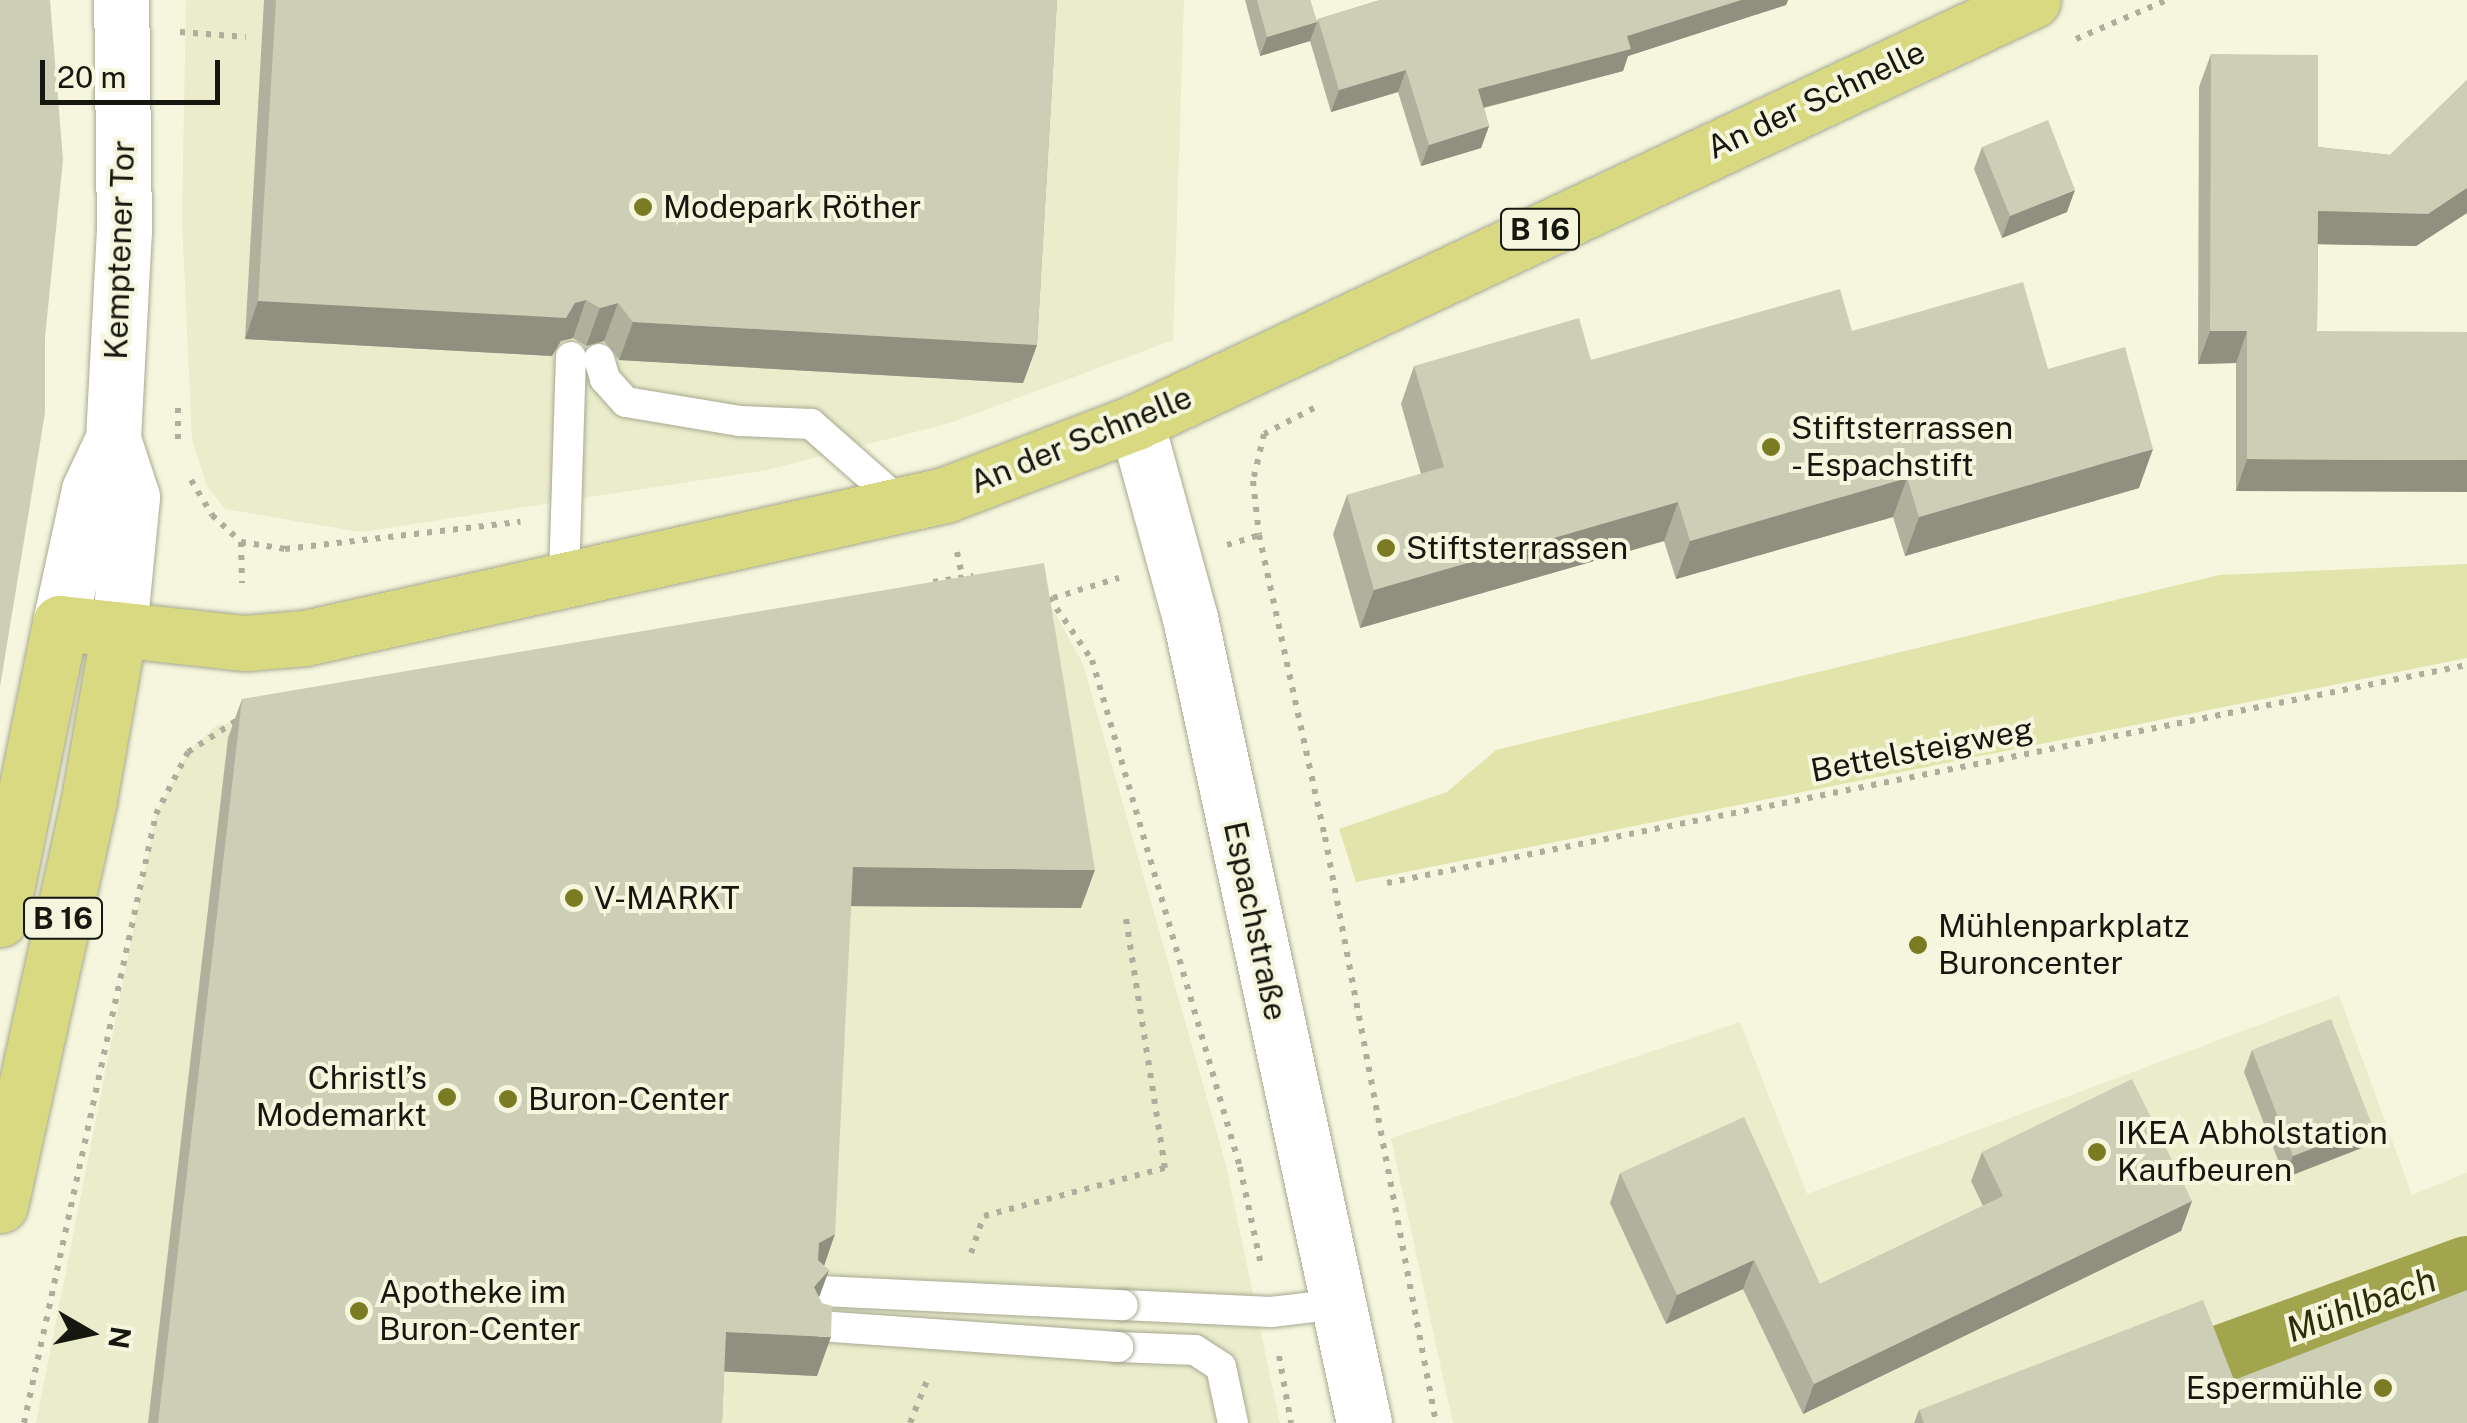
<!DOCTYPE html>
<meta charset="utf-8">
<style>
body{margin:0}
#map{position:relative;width:2467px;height:1423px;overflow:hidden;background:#f5f6dd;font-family:"Public Sans",sans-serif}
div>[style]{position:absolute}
.built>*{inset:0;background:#eaeccb}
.green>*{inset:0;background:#e1e4ab}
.canal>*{height:62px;margin:-31px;padding:0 31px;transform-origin:31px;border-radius:31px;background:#a3a44e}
.path>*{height:6px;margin-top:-3px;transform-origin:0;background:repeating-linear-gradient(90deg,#adae9b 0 5px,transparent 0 13px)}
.roads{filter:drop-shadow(0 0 2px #a7a991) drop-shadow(0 0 2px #a7a991)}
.service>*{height:30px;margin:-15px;padding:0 15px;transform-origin:15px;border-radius:15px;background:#fff}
.minor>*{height:55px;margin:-27.5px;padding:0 27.5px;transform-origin:27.5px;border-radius:27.5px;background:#fff}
.secondary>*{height:55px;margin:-27.5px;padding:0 27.5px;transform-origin:27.5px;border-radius:27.5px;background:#fff}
.primary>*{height:55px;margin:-27.5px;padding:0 27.5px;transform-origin:27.5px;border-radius:27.5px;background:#d8d980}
.bridges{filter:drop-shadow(0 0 2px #a7a991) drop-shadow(0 0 2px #a7a991)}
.service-bridge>*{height:30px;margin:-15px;padding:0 15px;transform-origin:15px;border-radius:15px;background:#fff}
.wall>*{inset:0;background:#afb19d}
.shaded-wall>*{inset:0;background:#8f907f}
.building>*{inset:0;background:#ccceb6}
.dots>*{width:28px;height:28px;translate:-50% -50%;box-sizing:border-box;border:5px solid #f5f6dd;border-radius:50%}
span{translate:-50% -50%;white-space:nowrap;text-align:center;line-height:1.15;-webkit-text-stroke:8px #f5f6dd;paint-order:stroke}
.shield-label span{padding:2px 8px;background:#f5f6dd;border:2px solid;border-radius:8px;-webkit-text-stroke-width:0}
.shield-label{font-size:30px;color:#16170e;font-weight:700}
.street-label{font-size:32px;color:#16170e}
.poi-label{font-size:32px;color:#16170e}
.left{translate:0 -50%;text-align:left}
.right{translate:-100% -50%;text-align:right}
.water-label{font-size:35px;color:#2e2f08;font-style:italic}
.north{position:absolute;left:40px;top:1283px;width:100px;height:100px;-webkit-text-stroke:8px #f5f6dd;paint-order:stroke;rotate:99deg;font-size:28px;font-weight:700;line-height:40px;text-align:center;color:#16170e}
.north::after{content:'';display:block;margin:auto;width:35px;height:45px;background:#16170e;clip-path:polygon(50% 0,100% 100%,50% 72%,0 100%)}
.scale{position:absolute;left:40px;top:60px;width:180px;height:45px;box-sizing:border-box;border:5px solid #16170e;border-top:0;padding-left:12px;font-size:30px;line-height:35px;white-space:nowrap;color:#16170e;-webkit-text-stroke:8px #f5f6dd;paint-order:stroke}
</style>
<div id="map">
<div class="built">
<div style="clip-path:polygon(186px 0,1184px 0,1173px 340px,950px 423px,767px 470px,361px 532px,225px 509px,207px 486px,192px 440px,182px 218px)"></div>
<div style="clip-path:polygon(1049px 602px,1083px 664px,1226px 1165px,1280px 1423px,36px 1423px,156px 814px,188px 752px,217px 725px,626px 658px)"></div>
<div style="clip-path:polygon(2339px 995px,2412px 1195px,2467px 1173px,2467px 1423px,1453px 1423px,1391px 1138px,1740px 1022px,1807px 1194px)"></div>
</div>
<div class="green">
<div style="clip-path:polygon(2467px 564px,2467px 658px,1356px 882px,1339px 829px,1447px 792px,1496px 750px,2219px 575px)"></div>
</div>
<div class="canal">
<div style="left:2199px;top:1364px;width:285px;rotate:-19.9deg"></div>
</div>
<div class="path">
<div style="left:180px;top:32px;width:66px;rotate:4.3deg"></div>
<div style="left:2076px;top:39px;width:99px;rotate:-23.2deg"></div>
<div style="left:178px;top:408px;width:33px;rotate:90deg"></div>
<div style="left:1314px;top:408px;width:56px;rotate:152.5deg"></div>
<div style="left:1264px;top:434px;width:48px;rotate:103.2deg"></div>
<div style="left:1253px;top:481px;width:54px;rotate:83.7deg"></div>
<div style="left:1259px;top:535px;width:309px;rotate:77.7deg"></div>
<div style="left:1325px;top:837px;width:596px;rotate:79.27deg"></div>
<div style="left:191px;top:480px;width:41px;rotate:59deg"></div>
<div style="left:212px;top:515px;width:40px;rotate:43deg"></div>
<div style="left:241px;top:542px;width:45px;rotate:9deg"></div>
<div style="left:285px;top:549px;width:237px;rotate:-6.6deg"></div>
<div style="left:241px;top:542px;width:41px;rotate:88.6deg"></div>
<div style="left:1227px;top:545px;width:34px;rotate:-17deg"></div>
<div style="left:957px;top:552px;width:25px;rotate:78deg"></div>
<div style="left:933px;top:582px;width:41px;rotate:-8.3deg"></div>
<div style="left:1042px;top:587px;width:88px;rotate:55.6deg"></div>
<div style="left:1092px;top:660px;width:528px;rotate:73.73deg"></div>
<div style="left:1240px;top:1167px;width:100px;rotate:77.9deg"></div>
<div style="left:1053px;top:598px;width:69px;rotate:-16.9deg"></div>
<div style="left:1387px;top:883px;width:1102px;rotate:-11.41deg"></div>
<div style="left:971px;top:1253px;width:39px;rotate:-71deg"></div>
<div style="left:984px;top:1216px;width:187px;rotate:-14.9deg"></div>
<div style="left:1165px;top:1168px;width:252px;rotate:-98.9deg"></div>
<div style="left:1279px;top:1356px;width:68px;rotate:79.8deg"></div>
<div style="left:24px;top:1423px;width:623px;rotate:-77.77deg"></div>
<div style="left:156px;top:814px;width:70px;rotate:-62.7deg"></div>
<div style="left:188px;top:752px;width:61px;rotate:-32.9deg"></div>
<div style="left:910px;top:1423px;width:48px;rotate:-68.2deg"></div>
</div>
<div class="roads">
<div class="service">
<div style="left:599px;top:359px;width:21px;rotate:73deg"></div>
<div style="left:605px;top:379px;width:31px;rotate:48deg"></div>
<div style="left:626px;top:402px;width:116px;rotate:9.5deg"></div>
<div style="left:740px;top:421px;width:71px;rotate:2.4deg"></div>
<div style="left:811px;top:424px;width:123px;rotate:41.4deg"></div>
<div style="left:564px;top:578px;width:221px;rotate:-88.2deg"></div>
<div style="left:1123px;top:1305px;width:148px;rotate:2.7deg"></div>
<div style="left:1271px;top:1312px;width:68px;rotate:-6.7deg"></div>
<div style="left:1118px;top:1347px;width:77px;rotate:2.2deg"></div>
<div style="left:1195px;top:1350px;width:31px;rotate:33deg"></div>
<div style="left:1221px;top:1367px;width:57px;rotate:77.9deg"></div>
</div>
<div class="minor">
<div style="left:1136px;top:422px;width:203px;rotate:74.6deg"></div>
<div style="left:1190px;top:618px;width:824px;rotate:77.8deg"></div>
</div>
<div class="secondary">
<div style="left:60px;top:623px;width:136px;rotate:-77.7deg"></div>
<div style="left:89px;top:490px;width:56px;rotate:-64.8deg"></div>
<div style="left:119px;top:630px;width:134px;rotate:-84.4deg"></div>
<div style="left:132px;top:497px;width:61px;rotate:-108.1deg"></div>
<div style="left:113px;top:439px;width:208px;rotate:-87deg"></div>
<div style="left:124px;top:231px;width:231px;rotate:-90.7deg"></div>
</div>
<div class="primary">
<div style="left:0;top:919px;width:302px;rotate:-78.5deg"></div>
<div style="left:60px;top:623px;width:186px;rotate:6.2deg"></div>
<div style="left:245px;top:643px;width:60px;rotate:-4.8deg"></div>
<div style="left:305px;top:638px;width:656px;rotate:-12.6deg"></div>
<div style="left:945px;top:495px;width:204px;rotate:-20.9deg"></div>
<div style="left:1136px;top:422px;width:991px;rotate:-25.19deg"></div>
<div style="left:0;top:1205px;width:415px;rotate:-77.6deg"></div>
<div style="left:89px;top:800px;width:173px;rotate:-80deg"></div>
</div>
</div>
<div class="bridges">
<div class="service-bridge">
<div style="left:821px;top:1291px;width:302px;rotate:2.7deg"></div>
<div style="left:819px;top:1326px;width:300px;rotate:4deg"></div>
</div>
</div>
<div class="wall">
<div style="clip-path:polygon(264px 0,1057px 0,1037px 345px,1023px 383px,619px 360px,604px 341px,586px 346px,573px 338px,561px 341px,552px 356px,245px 339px)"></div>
<div style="clip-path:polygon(1245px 0,1310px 0,1317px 22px,1318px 19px,1380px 0,1788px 0,1786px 5px,1628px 56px,1623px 71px,1484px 108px,1489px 126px,1481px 148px,1421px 166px,1398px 92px,1331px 112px,1310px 41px,1260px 56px)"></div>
<div style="clip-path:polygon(2211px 54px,2318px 147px,2390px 155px,2467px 80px,2467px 213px,2416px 246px,2318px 244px,2317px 331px,2236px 491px,2236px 363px,2198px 364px,2199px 87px)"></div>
<div style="clip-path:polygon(1982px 147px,2067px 212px,2002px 238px,1974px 169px)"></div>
<div style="clip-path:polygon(1852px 331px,2048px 369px,2139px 488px,1905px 556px,1893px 517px,1676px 579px,1664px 541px,1360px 628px,1333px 534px,1347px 495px,1421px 474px,1401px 404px,1414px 366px,1591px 360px)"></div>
<div style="clip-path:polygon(242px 699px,1081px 908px,851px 906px,824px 1266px,829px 1270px,819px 1297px,817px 1376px,724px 1371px,722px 1423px,148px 1423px,228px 738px)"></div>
<div style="clip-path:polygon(2252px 1050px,2364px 1147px,2285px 1178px,2244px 1072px)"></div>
<div style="clip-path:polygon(1982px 1152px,2192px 1201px,2181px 1231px,1803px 1414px,1743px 1289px,1666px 1324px,1610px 1203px,1620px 1173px,1820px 1284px,1983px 1206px,1971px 1181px)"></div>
<div style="clip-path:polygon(2234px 1380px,2467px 1423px,1914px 1423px,1919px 1410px)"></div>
</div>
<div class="shaded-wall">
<div style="clip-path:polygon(1741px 0,1788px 0,1786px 5px,1628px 56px,1623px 71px,1470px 111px,1478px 89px,1627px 36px)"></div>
<div style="clip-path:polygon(1317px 22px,1310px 41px,1260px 56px,1267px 37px)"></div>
<div style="clip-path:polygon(1406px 70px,1398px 92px,1331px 112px,1339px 90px)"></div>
<div style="clip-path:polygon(1489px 126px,1481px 148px,1421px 166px,1429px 145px)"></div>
<div style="clip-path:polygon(2467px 188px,2467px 213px,2416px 246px,2306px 244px,2318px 211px)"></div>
<div style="clip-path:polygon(2075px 190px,2067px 212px,2002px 238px,2010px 216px)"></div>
<div style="clip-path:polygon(586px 300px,573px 338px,561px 341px,552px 356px,245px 339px,258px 301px)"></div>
<div style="clip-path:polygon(618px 303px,604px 341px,586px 346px,600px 308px)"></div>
<div style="clip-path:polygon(633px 322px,1037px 345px,1023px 383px,619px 360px)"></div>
<div style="clip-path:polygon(2210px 331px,2247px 331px,2236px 363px,2198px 364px)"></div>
<div style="clip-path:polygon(2153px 449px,2139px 488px,1905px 556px,1919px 517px)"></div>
<div style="clip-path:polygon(2247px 459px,2467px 460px,2467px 492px,2236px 491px)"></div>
<div style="clip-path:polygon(1907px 478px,1893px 517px,1676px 579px,1690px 541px)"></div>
<div style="clip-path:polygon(1678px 502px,1664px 541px,1360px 628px,1374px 590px)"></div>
<div style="clip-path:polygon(853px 867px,1095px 870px,1081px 908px,839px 906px)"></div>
<div style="clip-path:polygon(2372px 1125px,2364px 1147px,2285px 1178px,2293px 1156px)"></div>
<div style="clip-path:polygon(2192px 1201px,2181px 1231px,1803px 1414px,1814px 1384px)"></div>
<div style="clip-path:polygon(835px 1234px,822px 1272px,805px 1282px,819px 1243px)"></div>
<div style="clip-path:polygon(1754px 1260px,1743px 1289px,1666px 1324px,1677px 1295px)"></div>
<div style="clip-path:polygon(829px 1270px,815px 1308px,814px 1287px)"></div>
<div style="clip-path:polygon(726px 1332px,831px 1337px,817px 1376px,712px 1371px)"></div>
</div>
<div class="building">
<div style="clip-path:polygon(0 0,50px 0,63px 160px,45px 337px,45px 413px,0 687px)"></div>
<div style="clip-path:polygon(276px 0,1057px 0,1037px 345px,633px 322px,618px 303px,600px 308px,586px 300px,575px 303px,566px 318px,258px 301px)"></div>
<div style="clip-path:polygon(1257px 0,1310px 0,1317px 22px,1267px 37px)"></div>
<div style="clip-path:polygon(1380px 0,1741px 0,1627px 36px,1631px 49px,1478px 89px,1489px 126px,1429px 145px,1406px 70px,1339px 90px,1318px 19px)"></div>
<div style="clip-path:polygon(2211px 54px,2318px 55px,2318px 147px,2390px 155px,2467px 80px,2467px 188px,2428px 214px,2318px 211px,2317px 331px,2467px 332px,2467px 460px,2247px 459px,2247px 331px,2210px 331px)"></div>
<div style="clip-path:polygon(2048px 120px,2075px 190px,2010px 216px,1982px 147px)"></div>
<div style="clip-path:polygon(2023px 282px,2048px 369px,2125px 347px,2153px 449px,1919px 517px,1907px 478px,1690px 541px,1678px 502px,1374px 590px,1347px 495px,1444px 467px,1414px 366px,1579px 318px,1591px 360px,1840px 289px,1852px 331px)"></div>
<div style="clip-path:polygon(1044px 563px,1095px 870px,853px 867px,835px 1234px,819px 1243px,818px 1260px,829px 1270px,814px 1287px,822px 1303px,832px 1306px,831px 1337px,726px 1332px,722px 1423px,158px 1423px,242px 699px)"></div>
<div style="clip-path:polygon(2331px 1019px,2372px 1125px,2293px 1156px,2252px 1050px)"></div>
<div style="clip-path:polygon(2132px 1079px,2192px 1201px,1814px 1384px,1754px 1260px,1677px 1295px,1620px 1173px,1744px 1117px,1820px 1284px,2003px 1196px,1982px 1152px)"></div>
<div style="clip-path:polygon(2467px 1290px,2467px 1423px,1924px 1423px,1919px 1410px,2203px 1300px,2234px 1380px)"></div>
</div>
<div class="dots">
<div style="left:643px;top:207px;background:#7a7b23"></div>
<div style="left:1771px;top:447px;background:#7a7b23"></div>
<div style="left:1386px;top:548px;background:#7a7b23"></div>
<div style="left:574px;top:898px;background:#7a7b23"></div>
<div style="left:1918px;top:945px;background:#7a7b23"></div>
<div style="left:447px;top:1097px;background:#7a7b23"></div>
<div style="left:508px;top:1099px;background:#7a7b23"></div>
<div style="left:2097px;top:1152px;background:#7a7b23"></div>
<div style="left:359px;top:1311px;background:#7a7b23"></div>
<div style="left:2383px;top:1388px;background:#7a7b23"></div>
</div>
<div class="shield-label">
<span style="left:1540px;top:229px">B 16</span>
<span style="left:63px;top:918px">B 16</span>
</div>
<div class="street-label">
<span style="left:1816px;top:100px;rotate:-25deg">An der Schnelle</span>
<span style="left:120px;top:250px;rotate:-88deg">Kemptener Tor</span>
<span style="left:1081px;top:440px;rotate:-22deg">An der Schnelle</span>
<span style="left:1922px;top:750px;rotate:-11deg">Bettelsteigweg</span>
<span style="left:1255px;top:921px;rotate:78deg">Espachstraße</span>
</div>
<div class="poi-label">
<span class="left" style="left:663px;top:207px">Modepark Röther</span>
<span class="left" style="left:1791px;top:447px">Stiftsterrassen<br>- Espachstift</span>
<span class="left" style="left:1406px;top:548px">Stiftsterrassen</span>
<span class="left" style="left:594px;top:898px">V-MARKT</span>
<span class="left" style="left:1938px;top:945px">Mühlenparkplatz<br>Buroncenter</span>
<span class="right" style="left:427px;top:1097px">Christl’s<br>Modemarkt</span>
<span class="left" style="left:528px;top:1099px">Buron-Center</span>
<span class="left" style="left:2117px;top:1152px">IKEA Abholstation<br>Kaufbeuren</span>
<span class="left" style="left:379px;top:1311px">Apotheke im<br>Buron-Center</span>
<span class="right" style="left:2363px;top:1388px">Espermühle</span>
</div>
<div class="water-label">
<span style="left:2361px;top:1305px;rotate:-20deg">Mühlbach</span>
</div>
<div class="north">N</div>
<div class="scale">20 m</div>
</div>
